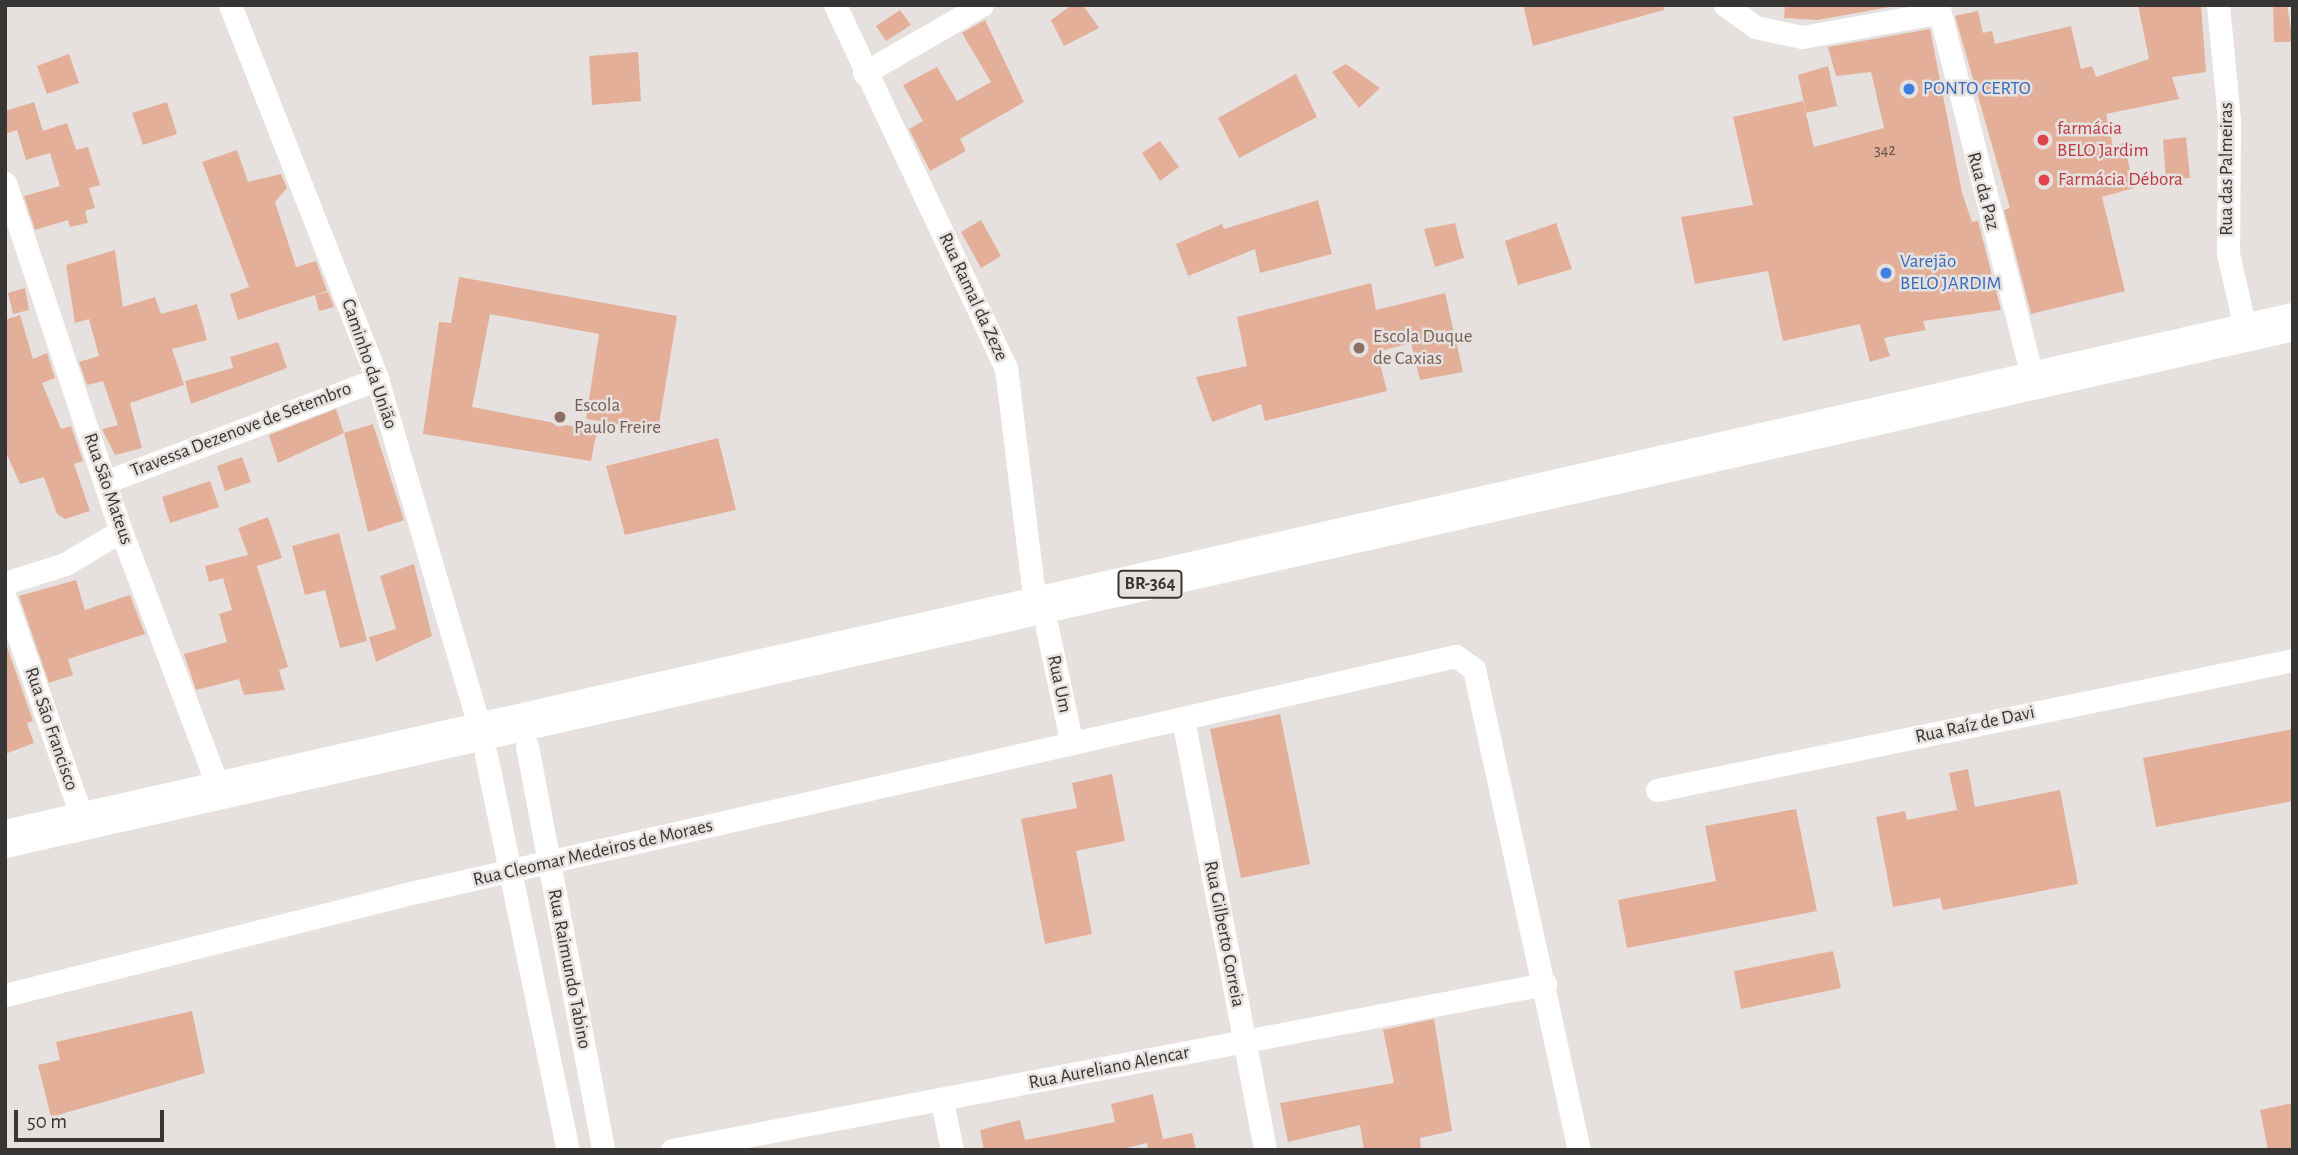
<!DOCTYPE html>
<meta charset="utf-8">
<style>
body{margin:0}
#map{position:relative;width:2298px;height:1155px;overflow:hidden;background:#e6e1df;font-family:"Alegreya Sans",sans-serif}
div>[style]{position:absolute}
.building>*{inset:0;background:#e3af99}
.street>*{height:23px;margin:-11.5px;padding:0 11.5px;transform-origin:11.5px;border-radius:11.5px;background:#fff}
.highway>*{height:38px;margin:-19px;padding:0 19px;transform-origin:19px;border-radius:19px;background:#fff}
.dots>*{width:19px;height:19px;translate:-50% -50%;box-sizing:border-box;border:4px solid #e6e1df;border-radius:50%}
span{translate:-50% -50%;white-space:nowrap;text-align:center;line-height:1.15;-webkit-text-stroke:5px #e6e1df;paint-order:stroke}
.number-label{font-size:16px;color:#63544e}
.number-label span{-webkit-text-stroke-width:0}
.shield-label span{padding:2px 5px;background:#e6e1df;border:2px solid;border-radius:5px;-webkit-text-stroke-width:0}
.shield-label{font-size:18px;color:#383635;font-weight:700}
.shop-label{font-size:19px;color:#366cbe}
.left{translate:0 -50%;text-align:left}
.health-label{font-size:19px;color:#be3a42}
.street-label{font-size:19px;color:#383635}
.education-label{font-size:19px;color:#785e54}
.frame{position:absolute;inset:0;border:7px solid #383635;pointer-events:none}
.scale{position:absolute;left:14px;top:1110px;width:150px;height:32px;box-sizing:border-box;border:4px solid #383635;border-top:0;padding-left:9px;font-size:21px;line-height:24px;white-space:nowrap;color:#383635;-webkit-text-stroke:5px #e6e1df;paint-order:stroke}
</style>
<div id="map">
<div class="building">
<div style="clip-path:polygon(1072px 5px,1083px 5px,1099px 28px,1064px 46px,1051px 20px)"></div>
<div style="clip-path:polygon(1523px 5px,1663px 5px,1664px 10px,1533px 46px)"></div>
<div style="clip-path:polygon(1785px 5px,1901px 5px,1817px 20px,1784px 18px)"></div>
<div style="clip-path:polygon(2138px 5px,2201px 5px,2206px 72px,2172px 77px,2179px 99px,2106px 114px,2113px 146px,2124px 143px,2134px 188px,2102px 197px,2125px 291px,2031px 314px,2004px 210px,2010px 208px,1955px 16px,1978px 11px,1983px 33px,1992px 31px,1995px 44px,2071px 26px,2081px 69px,2092px 66px,2096px 77px,2149px 59px)"></div>
<div style="clip-path:polygon(2273px 5px,2287px 5px,2293px 42px,2274px 42px)"></div>
<div style="clip-path:polygon(900px 10px,911px 25px,886px 41px,876px 26px)"></div>
<div style="clip-path:polygon(985px 20px,1024px 102px,960px 139px,966px 151px,930px 171px,909px 129px,923px 121px,903px 85px,937px 67px,957px 101px,991px 82px,962px 33px)"></div>
<div style="clip-path:polygon(1930px 29px,1962px 193px,1972px 222px,1978px 221px,2001px 310px,1923px 321px,1926px 330px,1884px 338px,1890px 356px,1870px 362px,1860px 324px,1783px 341px,1768px 271px,1695px 284px,1681px 217px,1753px 205px,1733px 117px,1803px 101px,1814px 147px,1884px 128px,1871px 72px,1836px 76px,1828px 47px)"></div>
<div style="clip-path:polygon(638px 52px,641px 101px,592px 105px,589px 56px)"></div>
<div style="clip-path:polygon(69px 54px,79px 83px,47px 94px,37px 66px)"></div>
<div style="clip-path:polygon(1346px 64px,1380px 88px,1359px 108px,1332px 72px)"></div>
<div style="clip-path:polygon(1828px 66px,1837px 106px,1806px 113px,1798px 75px)"></div>
<div style="clip-path:polygon(1296px 74px,1317px 117px,1239px 158px,1218px 118px)"></div>
<div style="clip-path:polygon(34px 102px,43px 131px,67px 123px,76px 150px,88px 147px,100px 185px,89px 188px,95px 208px,85px 211px,88px 223px,70px 227px,68px 220px,35px 230px,24px 196px,60px 186px,50px 153px,26px 160px,17px 130px,5px 134px,5px 111px)"></div>
<div style="clip-path:polygon(167px 102px,177px 134px,143px 145px,132px 113px)"></div>
<div style="clip-path:polygon(2186px 137px,2190px 178px,2166px 180px,2163px 140px)"></div>
<div style="clip-path:polygon(1160px 141px,1179px 167px,1160px 181px,1142px 153px)"></div>
<div style="clip-path:polygon(237px 150px,248px 182px,281px 174px,287px 188px,275px 202px,296px 267px,316px 261px,327px 291px,238px 320px,230px 294px,249px 287px,202px 162px)"></div>
<div style="clip-path:polygon(1318px 200px,1332px 254px,1260px 273px,1255px 249px,1188px 276px,1176px 244px,1222px 224px,1224px 229px)"></div>
<div style="clip-path:polygon(981px 220px,1001px 256px,981px 268px,961px 232px)"></div>
<div style="clip-path:polygon(1455px 223px,1464px 258px,1435px 267px,1424px 229px)"></div>
<div style="clip-path:polygon(1556px 223px,1572px 269px,1518px 285px,1505px 241px)"></div>
<div style="clip-path:polygon(115px 250px,123px 307px,155px 297px,161px 314px,197px 304px,207px 340px,172px 349px,184px 385px,130px 403px,142px 448px,115px 455px,102px 429px,118px 425px,103px 381px,87px 385px,79px 362px,99px 356px,89px 319px,75px 323px,66px 265px)"></div>
<div style="clip-path:polygon(459px 277px,677px 316px,658px 430px,586px 419px,599px 334px,490px 314px,472px 407px,597px 431px,591px 461px,423px 434px,439px 322px,451px 323px)"></div>
<div style="clip-path:polygon(1371px 283px,1376px 310px,1445px 293px,1463px 372px,1420px 380px,1411px 343px,1377px 352px,1387px 391px,1265px 421px,1261px 404px,1212px 422px,1196px 377px,1247px 366px,1237px 317px)"></div>
<div style="clip-path:polygon(25px 288px,29px 310px,13px 314px,8px 293px)"></div>
<div style="clip-path:polygon(328px 292px,334px 307px,319px 311px,315px 295px)"></div>
<div style="clip-path:polygon(20px 315px,33px 359px,47px 353px,55px 378px,42px 383px,61px 429px,71px 426px,83px 461px,74px 464px,90px 511px,65px 519px,57px 514px,44px 477px,20px 484px,5px 450px,5px 320px)"></div>
<div style="clip-path:polygon(278px 342px,287px 368px,191px 404px,185px 381px,233px 368px,230px 357px)"></div>
<div style="clip-path:polygon(336px 409px,344px 433px,278px 463px,269px 435px)"></div>
<div style="clip-path:polygon(373px 424px,404px 520px,368px 532px,344px 433px)"></div>
<div style="clip-path:polygon(718px 438px,736px 510px,625px 535px,606px 466px)"></div>
<div style="clip-path:polygon(242px 457px,251px 482px,225px 491px,217px 466px)"></div>
<div style="clip-path:polygon(210px 481px,219px 507px,170px 523px,162px 497px)"></div>
<div style="clip-path:polygon(268px 517px,282px 558px,257px 566px,288px 667px,279px 670px,285px 690px,244px 695px,239px 679px,196px 690px,184px 654px,227px 642px,219px 614px,232px 610px,223px 578px,209px 582px,205px 566px,248px 555px,238px 528px)"></div>
<div style="clip-path:polygon(339px 533px,367px 641px,340px 648px,325px 590px,305px 595px,292px 546px)"></div>
<div style="clip-path:polygon(414px 564px,432px 636px,376px 662px,369px 637px,396px 629px,380px 576px)"></div>
<div style="clip-path:polygon(76px 580px,85px 610px,130px 595px,145px 634px,68px 659px,73px 675px,49px 683px,19px 596px)"></div>
<div style="clip-path:polygon(5px 641px,33px 721px,27px 723px,34px 743px,5px 754px)"></div>
<div style="clip-path:polygon(1280px 714px,1310px 864px,1241px 878px,1210px 729px)"></div>
<div style="clip-path:polygon(2293px 729px,2293px 801px,2156px 827px,2143px 758px)"></div>
<div style="clip-path:polygon(1968px 769px,1975px 807px,2060px 790px,2078px 884px,1943px 910px,1940px 898px,1893px 907px,1876px 817px,1905px 811px,1907px 820px,1957px 810px,1949px 773px)"></div>
<div style="clip-path:polygon(1112px 774px,1125px 841px,1076px 851px,1092px 934px,1045px 944px,1021px 819px,1077px 808px,1072px 783px)"></div>
<div style="clip-path:polygon(1796px 809px,1817px 911px,1627px 948px,1618px 900px,1716px 881px,1705px 826px)"></div>
<div style="clip-path:polygon(1833px 951px,1841px 988px,1741px 1009px,1734px 971px)"></div>
<div style="clip-path:polygon(192px 1011px,205px 1073px,51px 1117px,38px 1065px,60px 1060px,56px 1042px)"></div>
<div style="clip-path:polygon(1434px 1019px,1452px 1131px,1420px 1138px,1421px 1150px,1364px 1150px,1360px 1125px,1288px 1142px,1280px 1103px,1394px 1083px,1383px 1030px)"></div>
<div style="clip-path:polygon(1153px 1094px,1163px 1139px,1192px 1133px,1196px 1150px,1148px 1150px,1147px 1143px,1118px 1150px,984px 1150px,980px 1130px,1020px 1120px,1025px 1140px,1061px 1133px,1115px 1122px,1111px 1104px)"></div>
<div style="clip-path:polygon(2293px 1103px,2293px 1150px,2268px 1150px,2260px 1110px)"></div>
</div>
<div class="street">
<div style="left:230px;top:5px;width:402px;rotate:68.5deg"></div>
<div style="left:377px;top:379px;width:368px;rotate:73.6deg"></div>
<div style="left:835px;top:5px;width:401px;rotate:64.8deg"></div>
<div style="left:1006px;top:368px;width:245px;rotate:83deg"></div>
<div style="left:1725px;top:5px;width:37px;rotate:36deg"></div>
<div style="left:1755px;top:27px;width:48px;rotate:12deg"></div>
<div style="left:1802px;top:37px;width:137px;rotate:-10.1deg"></div>
<div style="left:1938px;top:5px;width:384px;rotate:75.8deg"></div>
<div style="left:2218px;top:5px;width:116px;rotate:84.5deg"></div>
<div style="left:2229px;top:120px;width:134px;rotate:90.4deg"></div>
<div style="left:2228px;top:254px;width:80px;rotate:77deg"></div>
<div style="left:864px;top:73px;width:136px;rotate:-30deg"></div>
<div style="left:5px;top:183px;width:367px;rotate:71.6deg"></div>
<div style="left:121px;top:531px;width:279px;rotate:69.2deg"></div>
<div style="left:105px;top:482px;width:291px;rotate:-20.7deg"></div>
<div style="left:5px;top:583px;width:63px;rotate:-17.6deg"></div>
<div style="left:65px;top:564px;width:65px;rotate:-30.5deg"></div>
<div style="left:5px;top:598px;width:236px;rotate:70.7deg"></div>
<div style="left:1047px;top:628px;width:115px;rotate:77.9deg"></div>
<div style="left:1183px;top:719px;width:439px;rotate:79.2deg"></div>
<div style="left:527px;top:746px;width:411px;rotate:79.3deg"></div>
<div style="left:486px;top:755px;width:403px;rotate:78.3deg"></div>
<div style="left:1657px;top:790px;width:649px;rotate:-11.55deg"></div>
<div style="left:5px;top:995px;width:428px;rotate:-14.1deg"></div>
<div style="left:420px;top:891px;width:1062px;rotate:-12.78deg"></div>
<div style="left:1456px;top:656px;width:22px;rotate:36deg"></div>
<div style="left:1474px;top:669px;width:492px;rotate:77.7deg"></div>
<div style="left:942px;top:1101px;width:50px;rotate:78.5deg"></div>
<div style="left:672px;top:1150px;width:889px;rotate:-10.77deg"></div>
</div>
<div class="highway">
<div style="left:5px;top:839px;width:2346px;rotate:-12.73deg"></div>
</div>
<div class="dots">
<div style="left:1909px;top:89px;background:#3f7fe0"></div>
<div style="left:2043px;top:140px;background:#e0444e"></div>
<div style="left:2044px;top:180px;background:#e0444e"></div>
<div style="left:1886px;top:273px;background:#3f7fe0"></div>
<div style="left:1359px;top:348px;background:#8d6e63"></div>
<div style="left:560px;top:417px;background:#8d6e63"></div>
</div>
<div class="number-label">
<span style="left:1885px;top:150px">342</span>
</div>
<div class="shield-label">
<span style="left:1150px;top:584px">BR-364</span>
</div>
<div class="shop-label">
<span class="left" style="left:1923px;top:89px">PONTO CERTO</span>
<span class="left" style="left:1900px;top:273px">Varejão<br>BELO JARDIM</span>
</div>
<div class="health-label">
<span class="left" style="left:2057px;top:140px">farmácia<br>BELO Jardim</span>
<span class="left" style="left:2058px;top:180px">Farmácia Débora</span>
</div>
<div class="street-label">
<span style="left:2227px;top:169px;rotate:-90deg">Rua das Palmeiras</span>
<span style="left:1983px;top:191px;rotate:75deg">Rua da Paz</span>
<span style="left:973px;top:297px;rotate:65deg">Rua Ramal da Zeze</span>
<span style="left:369px;top:364px;rotate:71deg">Caminho da União</span>
<span style="left:241px;top:430px;rotate:-21deg">Travessa Dezenove de Setembro</span>
<span style="left:108px;top:489px;rotate:71deg">Rua São Mateus</span>
<span style="left:1059px;top:684px;rotate:78deg">Rua Um</span>
<span style="left:1975px;top:725px;rotate:-12deg">Rua Raíz de Davi</span>
<span style="left:51px;top:729px;rotate:71deg">Rua São Francisco</span>
<span style="left:593px;top:853px;rotate:-13deg">Rua Cleomar Medeiros de Moraes</span>
<span style="left:1224px;top:934px;rotate:79deg">Rua Gilberto Correia</span>
<span style="left:569px;top:969px;rotate:79deg">Rua Raimundo Tabino</span>
<span style="left:1109px;top:1068px;rotate:-11deg">Rua Aureliano Alencar</span>
</div>
<div class="education-label">
<span class="left" style="left:1373px;top:348px">Escola Duque<br>de Caxias</span>
<span class="left" style="left:574px;top:417px">Escola<br>Paulo Freire</span>
</div>
<div class="frame"></div>
<div class="scale">50 m</div>
</div>
